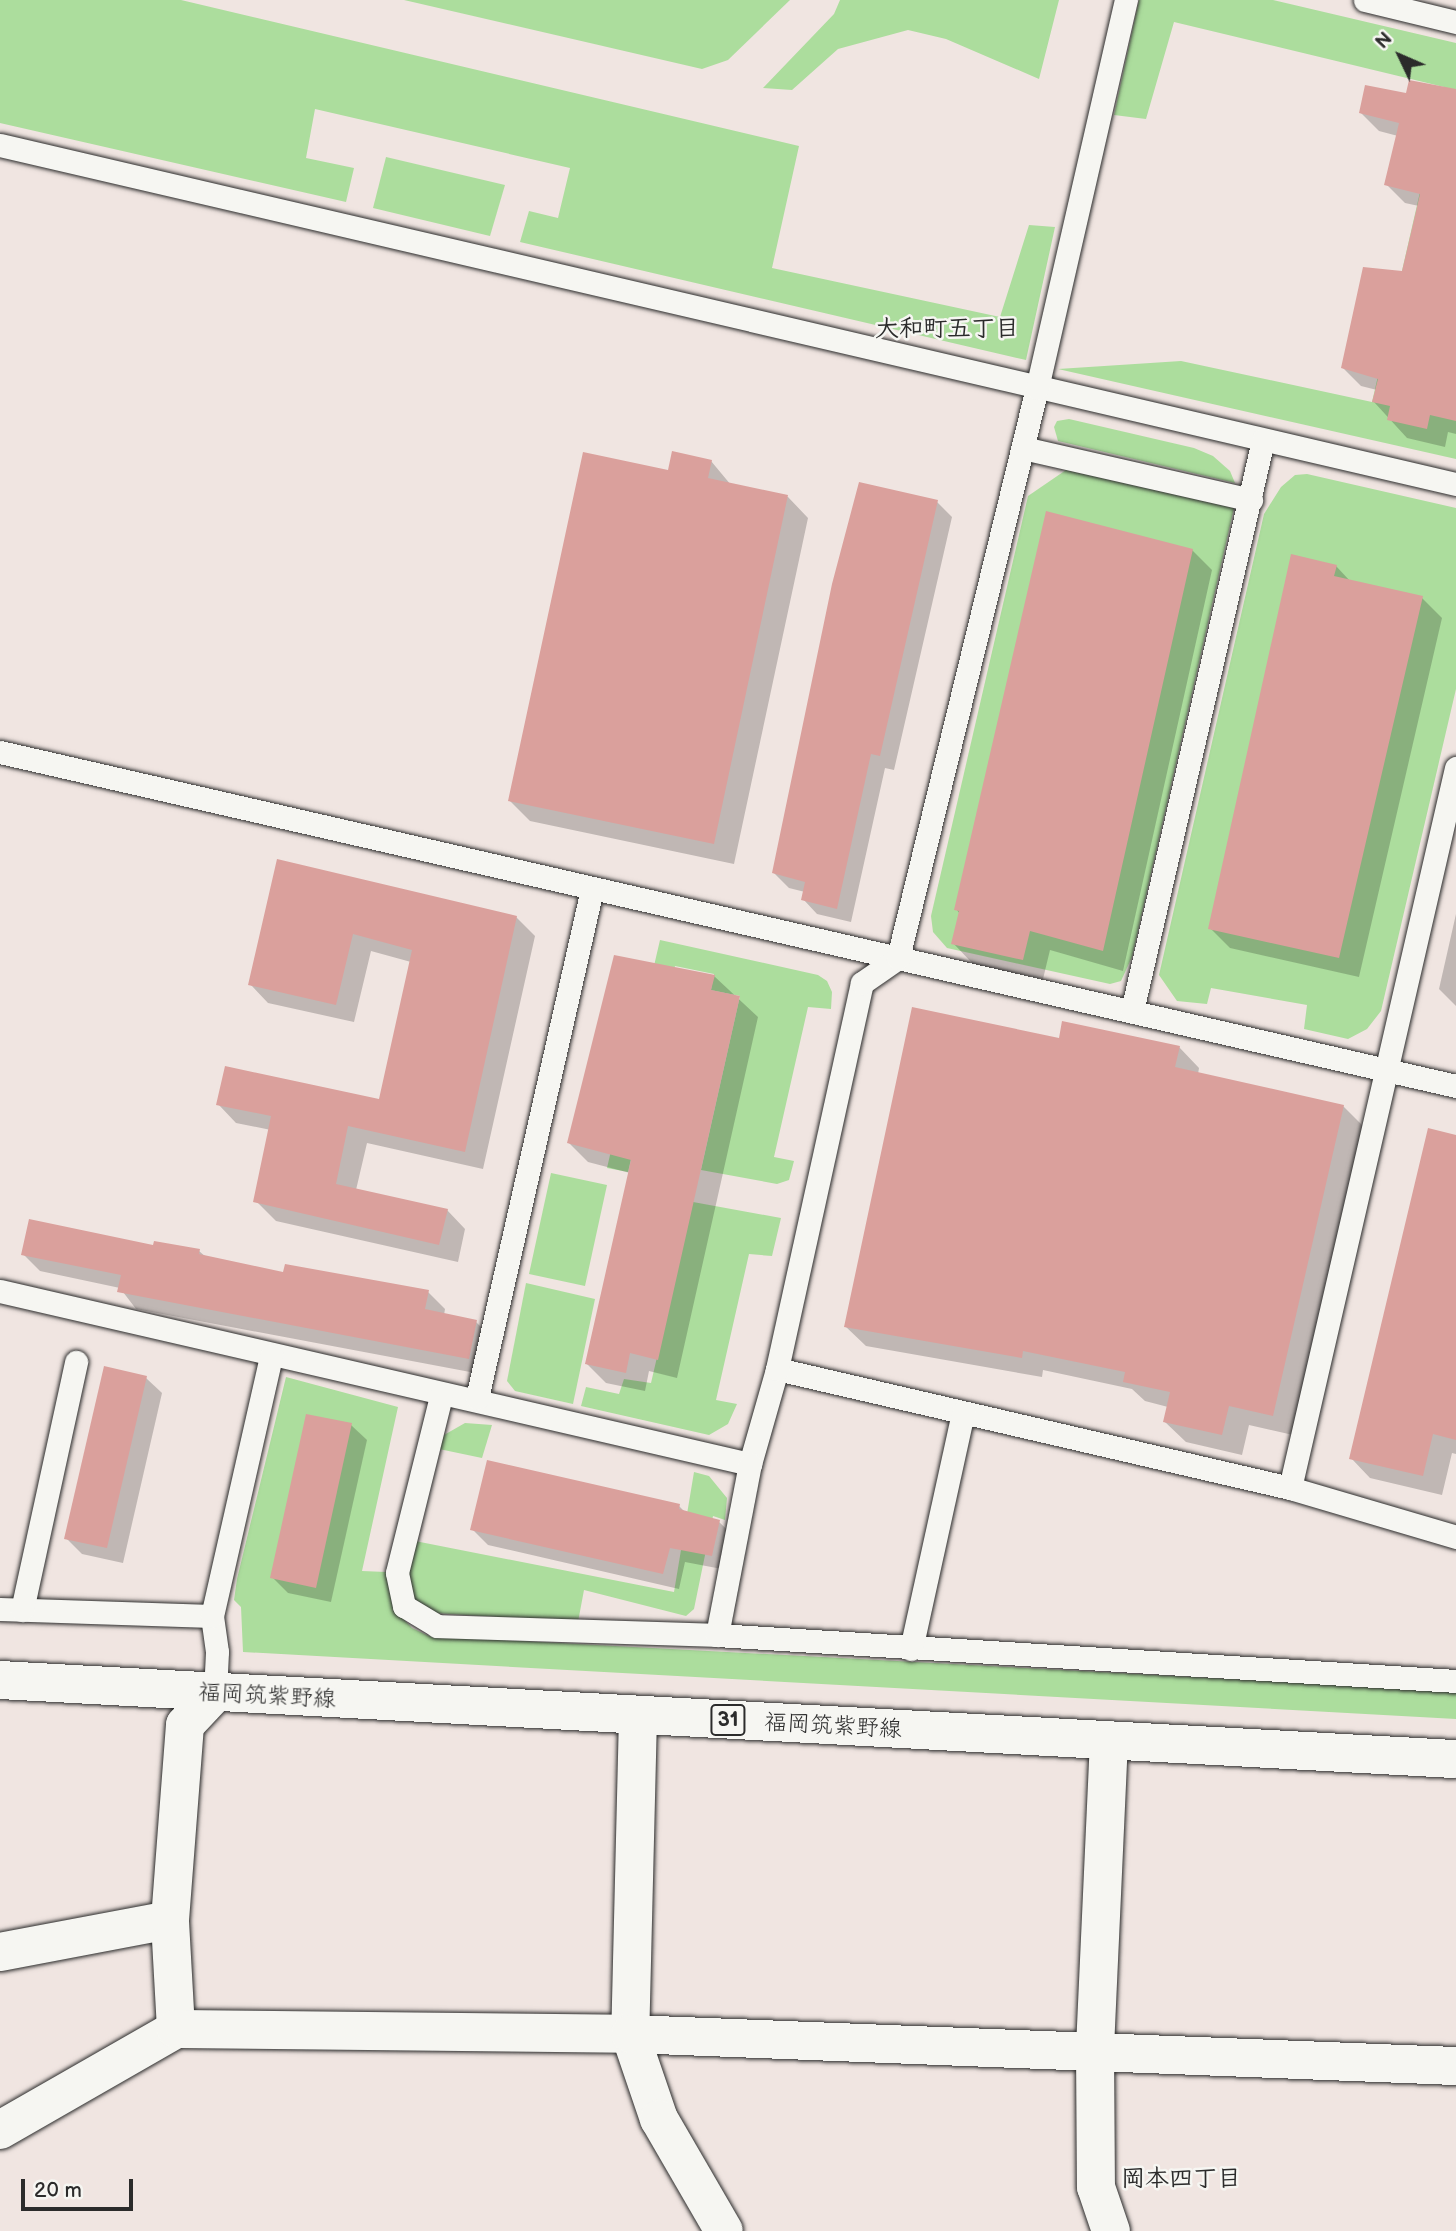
<!DOCTYPE html>
<meta charset="utf-8">
<style>
body{margin:0}
#map{position:relative;width:1456px;height:2231px;overflow:hidden;background:#f0e5e1;font-family:"Balsamiq Sans","Klee One",sans-serif}
div>[style]{position:absolute}
.green>*{inset:0;background:#acdd9d}
.shadow>*{inset:0;background:#0003}
.building>*{inset:0;background:#daa09c}
.roads{filter:drop-shadow(0 0 2px #2b2b2b) drop-shadow(0 0 2px #2b2b2b)}
.lane>*{height:23px;margin:-11.5px;padding:0 11.5px;transform-origin:11.5px;border-radius:11.5px;background:#f6f6f2}
.street>*{height:38px;margin:-19px;padding:0 19px;transform-origin:19px;border-radius:19px;background:#f6f6f2}
.primary>*{height:38px;margin:-19px;padding:0 19px;transform-origin:19px;border-radius:19px;background:#f6f6f2}
span{translate:-50% -50%;white-space:nowrap;text-align:center;line-height:1.15;-webkit-text-stroke:5px #f6f6f2;paint-order:stroke}
.shield-label span{padding:2px 5px;background:#f6f6f2;border:2px solid;border-radius:5px;-webkit-text-stroke-width:0}
.shield-label{font-size:21px;color:#2b2b2b;font-weight:700}
.street-label{font-size:23px;color:#2b2b2b}
.neighbourhood-label{font-size:24px;color:#2b2b2b;font-weight:700}
.north{position:absolute;left:1365px;top:21px;width:70px;height:70px;-webkit-text-stroke:5px #f6f6f2;paint-order:stroke;rotate:314deg;font-size:19px;font-weight:700;line-height:28px;text-align:center;color:#2b2b2b}
.north::after{content:'';display:block;margin:auto;width:24px;height:32px;background:#2b2b2b;clip-path:polygon(50% 0,100% 100%,50% 72%,0 100%)}
.scale{position:absolute;left:21px;top:2179px;width:112px;height:32px;box-sizing:border-box;border:4px solid #2b2b2b;border-top:0;padding-left:9px;font-size:21px;line-height:24px;white-space:nowrap;color:#2b2b2b;-webkit-text-stroke:5px #f6f6f2;paint-order:stroke}
</style>
<div id="map">
<div class="green">
<div style="clip-path:polygon(0 0,181px 0,799px 146px,772px 268px,1000px 317px,1029px 225px,1055px 227px,1026px 360px,520px 242px,529px 211px,558px 218px,570px 168px,315px 109px,306px 158px,354px 168px,346px 202px,0 123px)"></div>
<div style="clip-path:polygon(404px 0,790px 0,728px 60px,702px 69px)"></div>
<div style="clip-path:polygon(840px 0,1059px 0,1039px 79px,946px 39px,908px 30px,838px 49px,792px 90px,763px 88px,834px 14px)"></div>
<div style="clip-path:polygon(1139px 0,1273px 0,1456px 43px,1456px 459px,1058px 369px,1181px 361px,1372px 402px,1444px 87px,1174px 22px,1146px 119px,1114px 115px)"></div>
<div style="clip-path:polygon(386px 157px,505px 185px,490px 236px,373px 208px)"></div>
<div style="clip-path:polygon(1069px 419px,1194px 448px,1213px 456px,1230px 471px,1235px 483px,1058px 441px,1054px 427px,1057px 421px)"></div>
<div style="clip-path:polygon(1066px 470px,1234px 508px,1132px 957px,1121px 981px,1110px 984px,947px 948px,933px 932px,931px 916px,1028px 496px)"></div>
<div style="clip-path:polygon(1307px 474px,1456px 508px,1456px 689px,1381px 1011px,1367px 1029px,1348px 1039px,1304px 1029px,1307px 1005px,1211px 988px,1207px 1004px,1177px 1001px,1159px 975px,1264px 514px,1281px 487px,1295px 475px)"></div>
<div style="clip-path:polygon(660px 940px,818px 975px,827px 981px,832px 992px,831px 1009px,808px 1007px,774px 1157px,794px 1161px,789px 1180px,777px 1184px,701px 1170px,740px 996px,711px 990px,714px 974px,675px 966px,628px 1172px,607px 1168px)"></div>
<div style="clip-path:polygon(551px 1173px,607px 1185px,585px 1286px,529px 1274px)"></div>
<div style="clip-path:polygon(693px 1202px,781px 1218px,772px 1256px,749px 1254px,716px 1400px,737px 1404px,728px 1424px,709px 1435px,581px 1406px,586px 1387px,619px 1394px,624px 1379px,651px 1383px)"></div>
<div style="clip-path:polygon(526px 1283px,595px 1299px,573px 1404px,515px 1391px,507px 1381px)"></div>
<div style="clip-path:polygon(286px 1377px,398px 1407px,362px 1571px,386px 1572px,395px 1610px,412px 1628px,429px 1636px,1456px 1691px,1456px 1719px,243px 1652px,241px 1607px,234px 1600px,237px 1579px)"></div>
<div style="clip-path:polygon(465px 1423px,492px 1425px,482px 1458px,439px 1449px,444px 1435px)"></div>
<div style="clip-path:polygon(694px 1472px,709px 1476px,727px 1498px,725px 1520px,713px 1516px,694px 1609px,686px 1616px,584px 1590px,578px 1622px,434px 1613px,414px 1600px,407px 1581px,415px 1541px,674px 1592px)"></div>
</div>
<div class="shadow">
<div style="clip-path:polygon(1456px 90px,1456px 434px,1448px 432px,1445px 447px,1407px 438px,1374px 402px,1377px 390px,1361px 386px,1343px 368px,1403px 273px,1419px 206px,1405px 203px,1386px 184px,1398px 136px,1379px 131px,1361px 113px,1407px 95px)"></div>
<div style="clip-path:polygon(711px 461px,731px 485px,788px 497px,808px 518px,734px 864px,530px 821px,510px 801px)"></div>
<div style="clip-path:polygon(937px 502px,952px 517px,894px 770px,885px 768px,851px 922px,817px 914px,803px 899px,805px 892px,789px 888px,774px 873px)"></div>
<div style="clip-path:polygon(1192px 550px,1212px 570px,1123px 971px,1050px 950px,1043px 979px,973px 964px,953px 943px,960px 914px,956px 909px)"></div>
<div style="clip-path:polygon(1336px 566px,1351px 582px,1422px 598px,1442px 618px,1359px 977px,1230px 948px,1210px 928px)"></div>
<div style="clip-path:polygon(278px 861px,516px 917px,535px 936px,483px 1169px,367px 1143px,356px 1190px,447px 1210px,465px 1229px,458px 1262px,276px 1221px,257px 1202px,271px 1130px,236px 1123px,218px 1104px,380px 1101px,411px 962px,371px 951px,354px 1022px,268px 1003px,250px 984px)"></div>
<div style="clip-path:polygon(1456px 914px,1456px 1006px,1439px 989px)"></div>
<div style="clip-path:polygon(714px 976px,758px 1017px,677px 1378px,649px 1371px,645px 1391px,606px 1383px,587px 1364px,630px 1173px,588px 1162px,569px 1143px)"></div>
<div style="clip-path:polygon(1060px 1040px,1179px 1047px,1199px 1068px,1198px 1074px,1343px 1106px,1364px 1127px,1293px 1435px,1249px 1425px,1242px 1455px,1186px 1442px,1165px 1422px,1168px 1407px,1145px 1401px,1132px 1389px,1043px 1370px,1042px 1377px,866px 1346px,845px 1326px)"></div>
<div style="clip-path:polygon(1456px 1137px,1456px 1454px,1452px 1453px,1442px 1495px,1370px 1478px,1351px 1458px)"></div>
<div style="clip-path:polygon(154px 1247px,199px 1251px,206px 1257px,285px 1274px,428px 1292px,445px 1309px,444px 1315px,476px 1322px,493px 1339px,486px 1375px,136px 1309px,120px 1288px,40px 1271px,23px 1254px)"></div>
<div style="clip-path:polygon(146px 1378px,162px 1393px,123px 1563px,82px 1554px,66px 1538px)"></div>
<div style="clip-path:polygon(351px 1425px,367px 1440px,331px 1602px,288px 1593px,272px 1577px)"></div>
<div style="clip-path:polygon(679px 1506px,686px 1513px,719px 1522px,735px 1537px,727px 1570px,685px 1562px,679px 1589px,488px 1545px,472px 1529px)"></div>
</div>
<div class="building">
<div style="clip-path:polygon(1409px 80px,1456px 89px,1456px 421px,1430px 415px,1427px 429px,1387px 420px,1390px 406px,1372px 402px,1378px 379px,1341px 368px,1363px 267px,1402px 271px,1420px 194px,1384px 185px,1399px 123px,1359px 113px,1365px 85px,1406px 93px)"></div>
<div style="clip-path:polygon(672px 451px,712px 460px,708px 478px,788px 495px,714px 844px,508px 801px,583px 452px,668px 470px)"></div>
<div style="clip-path:polygon(859px 482px,938px 500px,880px 756px,871px 754px,837px 909px,801px 900px,805px 882px,772px 873px,832px 584px)"></div>
<div style="clip-path:polygon(1046px 511px,1193px 549px,1103px 951px,1030px 931px,1023px 960px,951px 944px,959px 911px,954px 910px)"></div>
<div style="clip-path:polygon(1291px 554px,1337px 565px,1334px 576px,1423px 596px,1339px 958px,1208px 929px)"></div>
<div style="clip-path:polygon(277px 859px,517px 916px,465px 1152px,348px 1126px,336px 1184px,448px 1209px,439px 1245px,253px 1202px,271px 1116px,216px 1105px,225px 1066px,379px 1099px,412px 950px,353px 934px,336px 1005px,248px 985px)"></div>
<div style="clip-path:polygon(614px 955px,715px 975px,711px 990px,740px 996px,658px 1360px,630px 1353px,626px 1373px,585px 1364px,631px 1160px,567px 1143px)"></div>
<div style="clip-path:polygon(912px 1007px,1059px 1038px,1062px 1021px,1180px 1046px,1175px 1067px,1344px 1105px,1273px 1416px,1229px 1406px,1222px 1435px,1163px 1422px,1170px 1392px,1123px 1382px,1125px 1372px,1023px 1351px,1022px 1358px,844px 1327px)"></div>
<div style="clip-path:polygon(1428px 1128px,1456px 1135px,1456px 1440px,1433px 1434px,1423px 1476px,1349px 1459px)"></div>
<div style="clip-path:polygon(29px 1219px,153px 1245px,154px 1241px,200px 1249px,199px 1254px,283px 1272px,285px 1264px,429px 1290px,425px 1309px,477px 1320px,469px 1359px,117px 1292px,121px 1275px,21px 1255px)"></div>
<div style="clip-path:polygon(104px 1366px,147px 1376px,107px 1548px,64px 1539px)"></div>
<div style="clip-path:polygon(306px 1414px,352px 1423px,316px 1588px,270px 1578px)"></div>
<div style="clip-path:polygon(487px 1460px,680px 1504px,679px 1509px,720px 1520px,712px 1556px,670px 1548px,663px 1574px,470px 1530px)"></div>
</div>
<div class="roads">
<div class="lane">
<div style="left:1365px;top:0;width:94px;rotate:13.6deg"></div>
<div style="left:0;top:145px;width:1495px;rotate:13.11deg"></div>
<div style="left:1023px;top:448px;width:234px;rotate:12.8deg"></div>
<div style="left:0;top:752px;width:1494px;rotate:12.92deg"></div>
<div style="left:1132px;top:1011px;width:586px;rotate:-77.08deg"></div>
<div style="left:0;top:1291px;width:770px;rotate:12.99deg"></div>
<div style="left:750px;top:1464px;width:99px;rotate:-74.1deg"></div>
<div style="left:777px;top:1369px;width:527px;rotate:13.06deg"></div>
<div style="left:1290px;top:1488px;width:173px;rotate:16.4deg"></div>
<div style="left:777px;top:1369px;width:395px;rotate:-77.6deg"></div>
<div style="left:862px;top:983px;width:44px;rotate:-34.8deg"></div>
<div style="left:898px;top:958px;width:587px;rotate:-76.3deg"></div>
<div style="left:1037px;top:388px;width:398px;rotate:-77.1deg"></div>
<div style="left:441px;top:1396px;width:182px;rotate:104deg"></div>
<div style="left:397px;top:1573px;width:34px;rotate:78deg"></div>
<div style="left:404px;top:1606px;width:39px;rotate:31deg"></div>
<div style="left:437px;top:1626px;width:280px;rotate:1.8deg"></div>
<div style="left:717px;top:1635px;width:174px;rotate:-79.1deg"></div>
<div style="left:477px;top:1398px;width:522px;rotate:-77.27deg"></div>
<div style="left:1290px;top:1488px;width:739px;rotate:-77.02deg"></div>
<div style="left:0;top:1609px;width:212px;rotate:1.9deg"></div>
<div style="left:212px;top:1616px;width:36px;rotate:82deg"></div>
<div style="left:217px;top:1652px;width:41px;rotate:92.8deg"></div>
<div style="left:22px;top:1610px;width:254px;rotate:-77.7deg"></div>
<div style="left:212px;top:1616px;width:267px;rotate:-77.2deg"></div>
<div style="left:717px;top:1635px;width:740px;rotate:3.56deg"></div>
<div style="left:911px;top:1649px;width:242px;rotate:-77.6deg"></div>
</div>
<div class="street">
<div style="left:638px;top:1716px;width:318px;rotate:91.4deg"></div>
<div style="left:630px;top:2034px;width:90px;rotate:71.2deg"></div>
<div style="left:659px;top:2119px;width:129px;rotate:59.9deg"></div>
<div style="left:1109px;top:1740px;width:309px;rotate:92.6deg"></div>
<div style="left:1095px;top:2049px;width:138px;rotate:89.6deg"></div>
<div style="left:1096px;top:2187px;width:46px;rotate:71.2deg"></div>
<div style="left:0;top:1952px;width:173px;rotate:-10.7deg"></div>
<div style="left:176px;top:2029px;width:109px;rotate:-93.2deg"></div>
<div style="left:170px;top:1920px;width:196px;rotate:-85.6deg"></div>
<div style="left:185px;top:1725px;width:44px;rotate:-46.8deg"></div>
<div style="left:0;top:2130px;width:203px;rotate:-29.8deg"></div>
<div style="left:176px;top:2029px;width:454px;rotate:0.6deg"></div>
<div style="left:630px;top:2034px;width:827px;rotate:2.22deg"></div>
</div>
<div class="primary">
<div style="left:0;top:1680px;width:1458px;rotate:3.11deg"></div>
</div>
</div>
<div class="shield-label">
<span style="left:728px;top:1720px">31</span>
</div>
<div class="street-label">
<span style="left:267px;top:1696px;rotate:3deg">福岡筑紫野線</span>
<span style="left:833px;top:1726px;rotate:3deg">福岡筑紫野線</span>
</div>
<div class="neighbourhood-label">
<span style="left:947px;top:329px">大和町五丁目</span>
<span style="left:1181px;top:2179px">岡本四丁目</span>
</div>
<div class="north">N</div>
<div class="scale">20 m</div>
</div>
